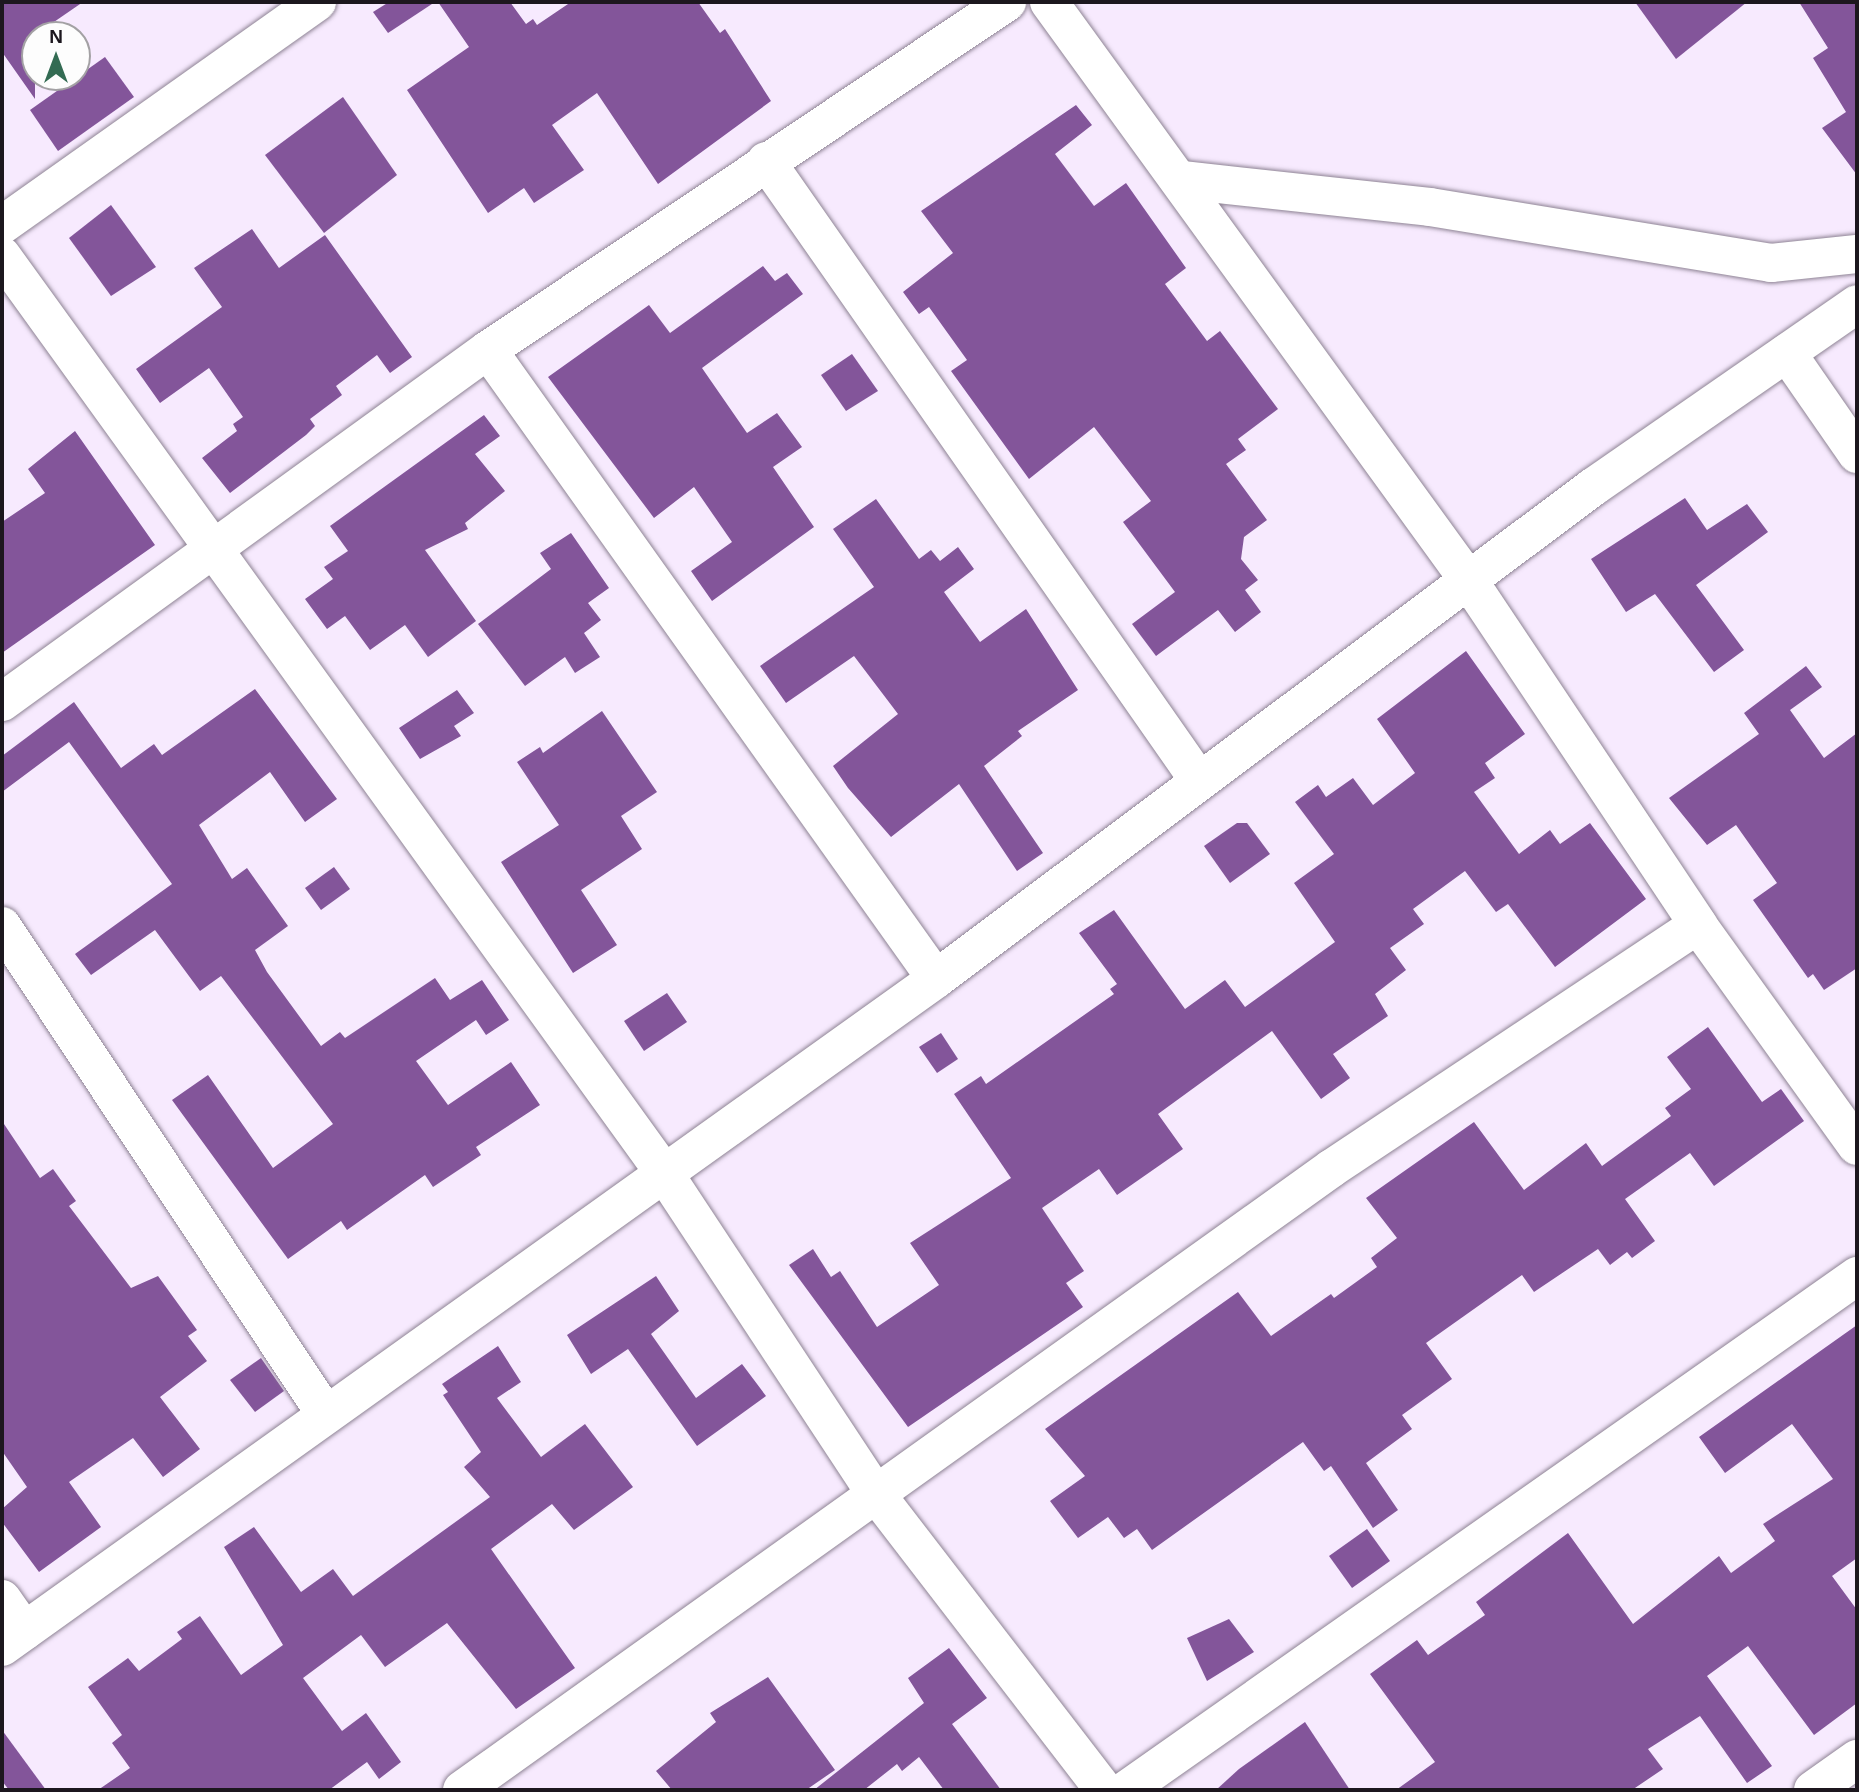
<!DOCTYPE html>
<style>
body{margin:0}
#map{position:relative;width:1859px;height:1792px;overflow:hidden;background:#f7eafe;font-family:Helvetica,sans-serif}
div>[style]{position:absolute}
.building>*{inset:0;background:#83559a}
.roads{filter:drop-shadow(0 0 2px #8e8394) drop-shadow(0 0 2px #8e8394)}
.street>*{height:38px;margin:-19px;padding:0 19px;transform-origin:19px;border-radius:19px;background:#fff}
span{translate:-50% -50%;white-space:nowrap;text-align:center;line-height:1.15;-webkit-text-stroke:5px #fdfdfd;paint-order:stroke}
.frame{position:absolute;inset:0;border:4px solid #1c171e;pointer-events:none}
.north{position:absolute;left:21px;top:21px;width:70px;height:70px;box-sizing:border-box;background:#fdfdfd;border:2px solid #a3a1a4;border-radius:50%;rotate:0deg;font-size:19px;font-weight:700;line-height:28px;text-align:center;color:#1c171e}
.north::after{content:'';display:block;margin:auto;width:24px;height:32px;background:#336b53;clip-path:polygon(50% 0,100% 100%,50% 72%,0 100%)}
</style>
<div id="map">
<div class="building">
<div style="clip-path:polygon(2px 2px,83px 2px,35px 35px,35px 99px,2px 52px)"></div>
<div style="clip-path:polygon(389px 2px,435px 2px,388px 33px,373px 12px)"></div>
<div style="clip-path:polygon(438px 2px,510px 2px,526px 24px,533px 19px,537px 25px,571px 2px,698px 2px,720px 33px,725px 29px,771px 101px,658px 184px,597px 93px,552px 125px,584px 170px,534px 203px,524px 188px,488px 213px,407px 90px,469px 47px)"></div>
<div style="clip-path:polygon(1635px 2px,1747px 2px,1676px 59px)"></div>
<div style="clip-path:polygon(1799px 2px,1857px 2px,1857px 175px,1822px 128px,1846px 112px,1813px 58px,1828px 48px)"></div>
<div style="clip-path:polygon(105px 57px,134px 97px,58px 151px,30px 110px)"></div>
<div style="clip-path:polygon(343px 97px,397px 175px,324px 233px,265px 155px)"></div>
<div style="clip-path:polygon(1076px 105px,1092px 125px,1055px 154px,1094px 206px,1126px 183px,1186px 268px,1165px 284px,1207px 341px,1220px 331px,1278px 409px,1238px 439px,1246px 450px,1226px 464px,1267px 520px,1244px 537px,1241px 559px,1258px 580px,1245px 590px,1261px 612px,1235px 632px,1218px 610px,1156px 656px,1132px 624px,1175px 592px,1123px 522px,1151px 501px,1094px 427px,1029px 479px,951px 371px,967px 360px,929px 307px,919px 314px,903px 292px,953px 253px,921px 211px)"></div>
<div style="clip-path:polygon(111px 205px,156px 267px,111px 296px,69px 238px)"></div>
<div style="clip-path:polygon(252px 229px,279px 268px,325px 235px,412px 357px,390px 373px,377px 355px,336px 386px,342px 395px,310px 419px,315px 426px,306px 435px,230px 493px,202px 458px,237px 431px,233px 424px,243px 417px,209px 368px,160px 403px,136px 369px,222px 307px,194px 268px)"></div>
<div style="clip-path:polygon(763px 266px,775px 281px,787px 273px,803px 294px,702px 368px,747px 433px,777px 413px,802px 447px,773px 467px,814px 527px,712px 601px,691px 571px,732px 542px,694px 487px,654px 518px,548px 377px,649px 305px,670px 333px)"></div>
<div style="clip-path:polygon(852px 354px,878px 391px,846px 411px,821px 375px)"></div>
<div style="clip-path:polygon(484px 415px,500px 436px,475px 454px,505px 491px,465px 523px,468px 529px,425px 550px,476px 621px,428px 657px,405px 625px,370px 650px,345px 616px,327px 629px,305px 599px,333px 579px,324px 567px,348px 551px,330px 526px)"></div>
<div style="clip-path:polygon(75px 431px,155px 545px,2px 653px,2px 522px,45px 493px,28px 469px)"></div>
<div style="clip-path:polygon(1685px 498px,1707px 530px,1747px 504px,1768px 532px,1696px 585px,1744px 650px,1714px 672px,1655px 594px,1626px 612px,1591px 559px)"></div>
<div style="clip-path:polygon(876px 499px,919px 559px,931px 550px,940px 561px,958px 547px,974px 569px,944px 592px,980px 642px,1026px 609px,1078px 690px,1018px 731px,1022px 736px,984px 766px,1043px 853px,1017px 871px,959px 784px,891px 837px,848px 788px,833px 766px,898px 714px,854px 656px,786px 703px,760px 666px,874px 587px,833px 529px)"></div>
<div style="clip-path:polygon(571px 533px,609px 588px,588px 603px,601px 620px,584px 633px,600px 657px,575px 673px,565px 657px,525px 686px,478px 624px,551px 569px,540px 553px)"></div>
<div style="clip-path:polygon(1466px 651px,1525px 734px,1485px 763px,1495px 778px,1474px 792px,1519px 854px,1550px 830px,1560px 844px,1590px 823px,1646px 899px,1555px 967px,1508px 904px,1496px 912px,1465px 871px,1413px 909px,1424px 924px,1390px 948px,1406px 970px,1375px 994px,1388px 1016px,1333px 1054px,1350px 1078px,1321px 1099px,1272px 1031px,1158px 1114px,1183px 1149px,1117px 1195px,1099px 1169px,1042px 1208px,1084px 1271px,1066px 1283px,1083px 1307px,908px 1427px,789px 1265px,813px 1249px,831px 1277px,840px 1271px,877px 1327px,939px 1285px,910px 1243px,1011px 1178px,954px 1094px,981px 1076px,986px 1084px,1114px 994px,1110px 989px,1117px 984px,1079px 933px,1114px 910px,1185px 1009px,1225px 980px,1245px 1007px,1335px 942px,1294px 883px,1334px 854px,1295px 802px,1318px 785px,1326px 797px,1353px 778px,1373px 805px,1415px 773px,1377px 719px)"></div>
<div style="clip-path:polygon(1806px 666px,1822px 687px,1790px 710px,1824px 758px,1857px 733px,1857px 968px,1824px 990px,1813px 974px,1808px 978px,1753px 900px,1777px 883px,1736px 825px,1707px 845px,1669px 798px,1759px 734px,1744px 713px)"></div>
<div style="clip-path:polygon(255px 689px,337px 799px,305px 822px,270px 772px,199px 825px,232px 879px,247px 868px,288px 926px,255px 950px,267px 972px,321px 1046px,340px 1032px,345px 1038px,435px 978px,450px 1000px,482px 980px,509px 1020px,486px 1035px,476px 1020px,416px 1061px,448px 1105px,511px 1062px,540px 1105px,476px 1147px,481px 1155px,433px 1187px,425px 1175px,347px 1230px,341px 1221px,288px 1259px,172px 1100px,208px 1075px,273px 1168px,333px 1124px,221px 976px,200px 991px,155px 930px,91px 975px,75px 954px,172px 884px,69px 742px,2px 792px,2px 756px,74px 702px,121px 768px,154px 744px,162px 755px)"></div>
<div style="clip-path:polygon(457px 690px,474px 713px,454px 726px,461px 736px,420px 759px,399px 728px)"></div>
<div style="clip-path:polygon(602px 711px,657px 792px,621px 816px,642px 849px,581px 890px,617px 945px,573px 973px,501px 862px,559px 825px,517px 762px,540px 747px,543px 753px)"></div>
<div style="clip-path:polygon(1237px 823px,1247px 823px,1270px 854px,1230px 883px,1204px 846px)"></div>
<div style="clip-path:polygon(334px 867px,350px 889px,321px 910px,305px 888px)"></div>
<div style="clip-path:polygon(667px 993px,687px 1022px,644px 1051px,624px 1021px)"></div>
<div style="clip-path:polygon(1708px 1027px,1762px 1102px,1781px 1089px,1804px 1121px,1714px 1186px,1690px 1153px,1625px 1199px,1655px 1241px,1632px 1258px,1627px 1252px,1610px 1265px,1598px 1249px,1534px 1292px,1522px 1275px,1426px 1343px,1452px 1379px,1402px 1415px,1412px 1429px,1366px 1463px,1398px 1510px,1373px 1528px,1331px 1466px,1324px 1471px,1303px 1442px,1152px 1550px,1137px 1529px,1124px 1538px,1108px 1517px,1078px 1538px,1050px 1501px,1085px 1476px,1045px 1429px,1238px 1292px,1271px 1336px,1331px 1294px,1334px 1298px,1377px 1267px,1371px 1258px,1397px 1238px,1366px 1198px,1474px 1122px,1524px 1190px,1586px 1143px,1602px 1166px,1671px 1116px,1665px 1108px,1691px 1089px,1667px 1057px)"></div>
<div style="clip-path:polygon(941px 1033px,958px 1059px,937px 1073px,919px 1047px)"></div>
<div style="clip-path:polygon(2px 1121px,40px 1178px,53px 1169px,76px 1201px,69px 1206px,131px 1288px,158px 1276px,197px 1330px,188px 1336px,207px 1361px,160px 1397px,200px 1449px,163px 1477px,133px 1438px,69px 1482px,101px 1527px,39px 1572px,2px 1522px,2px 1509px,27px 1487px,2px 1451px)"></div>
<div style="clip-path:polygon(656px 1276px,679px 1311px,651px 1334px,696px 1398px,742px 1364px,766px 1396px,697px 1446px,628px 1349px,591px 1374px,567px 1335px)"></div>
<div style="clip-path:polygon(1857px 1325px,1857px 1558px,1832px 1576px,1857px 1610px,1857px 1703px,1814px 1735px,1748px 1646px,1707px 1676px,1772px 1766px,1747px 1783px,1700px 1716px,1648px 1749px,1663px 1769px,1632px 1790px,1396px 1790px,1435px 1762px,1370px 1674px,1417px 1640px,1428px 1655px,1485px 1615px,1476px 1602px,1568px 1533px,1633px 1624px,1719px 1556px,1731px 1573px,1775px 1541px,1763px 1524px,1833px 1479px,1792px 1424px,1725px 1473px,1699px 1437px)"></div>
<div style="clip-path:polygon(498px 1346px,521px 1382px,497px 1398px,541px 1457px,585px 1424px,633px 1487px,574px 1530px,552px 1504px,491px 1549px,575px 1668px,516px 1709px,447px 1623px,385px 1667px,361px 1635px,303px 1678px,342px 1731px,366px 1713px,401px 1762px,379px 1779px,367px 1762px,329px 1790px,98px 1790px,130px 1768px,112px 1743px,122px 1735px,88px 1687px,128px 1658px,139px 1671px,182px 1639px,177px 1632px,200px 1616px,241px 1675px,283px 1645px,224px 1547px,254px 1527px,301px 1592px,333px 1569px,353px 1596px,490px 1497px,464px 1467px,481px 1452px,443px 1395px,448px 1392px,442px 1384px)"></div>
<div style="clip-path:polygon(261px 1358px,284px 1391px,255px 1412px,230px 1380px)"></div>
<div style="clip-path:polygon(1367px 1529px,1390px 1561px,1352px 1588px,1329px 1556px)"></div>
<div style="clip-path:polygon(1229px 1619px,1254px 1652px,1207px 1681px,1187px 1638px)"></div>
<div style="clip-path:polygon(949px 1648px,987px 1698px,952px 1724px,1001px 1790px,944px 1790px,919px 1757px,902px 1771px,897px 1764px,864px 1790px,814px 1790px,924px 1703px,908px 1678px)"></div>
<div style="clip-path:polygon(768px 1677px,835px 1770px,806px 1790px,672px 1790px,656px 1771px,716px 1722px,710px 1713px)"></div>
<div style="clip-path:polygon(1305px 1722px,1350px 1790px,1216px 1790px,1239px 1769px)"></div>
<div style="clip-path:polygon(2px 1730px,46px 1790px,9px 1790px,2px 1781px)"></div>
</div>
<div class="roads">
<div class="street">
<div style="left:1049px;top:2px;width:715px;rotate:54.04deg"></div>
<div style="left:1469px;top:581px;width:413px;rotate:56.3deg"></div>
<div style="left:1698px;top:925px;width:272px;rotate:54.3deg"></div>
<div style="left:766px;top:161px;width:754px;rotate:55.05deg"></div>
<div style="left:1182px;top:180px;width:249px;rotate:6.2deg"></div>
<div style="left:1430px;top:207px;width:346px;rotate:9.3deg"></div>
<div style="left:1771px;top:263px;width:86px;rotate:-6deg"></div>
<div style="left:2px;top:225px;width:386px;rotate:-35.3deg"></div>
<div style="left:2px;top:256px;width:1131px;rotate:54.17deg"></div>
<div style="left:664px;top:1173px;width:385px;rotate:56.6deg"></div>
<div style="left:876px;top:1494px;width:374px;rotate:52.4deg"></div>
<div style="left:488px;top:350px;width:772px;rotate:54.54deg"></div>
<div style="left:1787px;top:353px;width:123px;rotate:55.3deg"></div>
<div style="left:2px;top:702px;width:600px;rotate:-35.92deg"></div>
<div style="left:488px;top:350px;width:625px;rotate:-33.84deg"></div>
<div style="left:2px;top:926px;width:583px;rotate:56.47deg"></div>
<div style="left:2px;top:1599px;width:39px;rotate:55deg"></div>
<div style="left:2px;top:1647px;width:1148px;rotate:-35.57deg"></div>
<div style="left:936px;top:979px;width:821px;rotate:-36.83deg"></div>
<div style="left:1593px;top:487px;width:321px;rotate:-34.7deg"></div>
<div style="left:462px;top:1790px;width:1069px;rotate:-35.56deg"></div>
<div style="left:1332px;top:1168px;width:439px;rotate:-33.6deg"></div>
<div style="left:1126px;top:1790px;width:894px;rotate:-35.11deg"></div>
<div style="left:1813px;top:1790px;width:54px;rotate:-35.2deg"></div>
</div>
</div>
<div class="frame"></div>
<div class="north">N</div>
</div>
